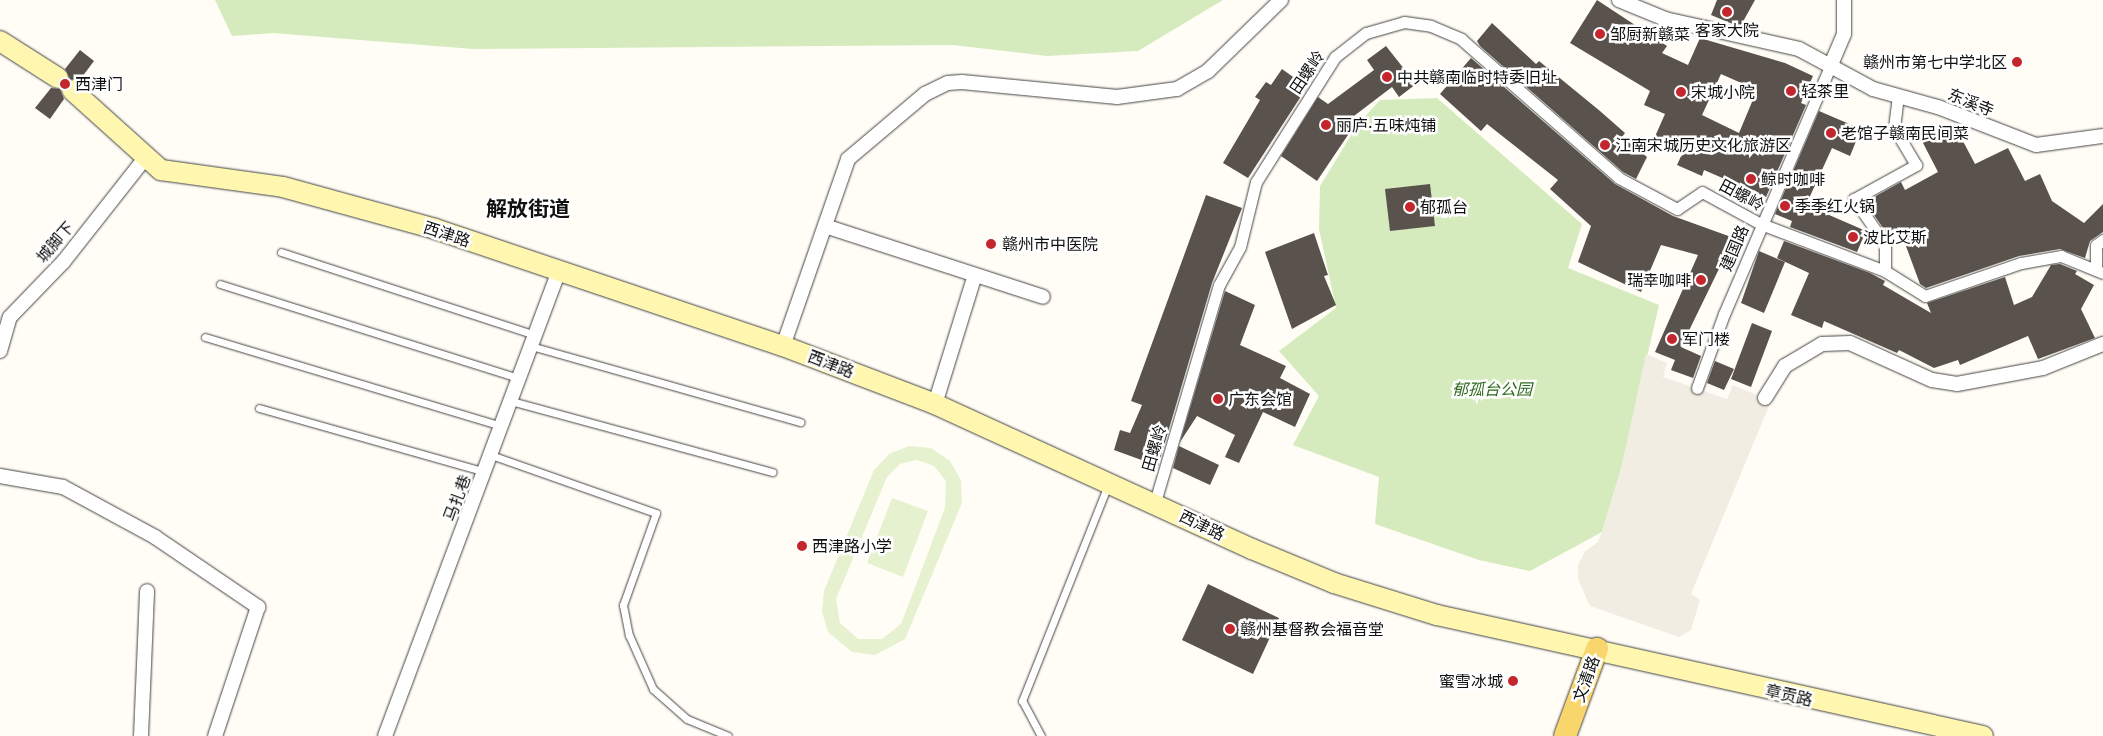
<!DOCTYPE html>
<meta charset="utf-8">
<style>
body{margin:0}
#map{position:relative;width:2103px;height:736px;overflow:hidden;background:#fffdf5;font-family:"Libre Baskerville","Noto Sans SC",serif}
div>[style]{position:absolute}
.green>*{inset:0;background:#d5ebbd}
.pitch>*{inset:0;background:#e6f2cf}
.plaza>*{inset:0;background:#f1ede2}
.building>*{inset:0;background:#5a524d}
.roads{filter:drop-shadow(0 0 1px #444) drop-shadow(0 0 1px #444)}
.service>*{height:7px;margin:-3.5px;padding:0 3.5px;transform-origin:3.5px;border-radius:3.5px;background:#fff}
.pedestrian>*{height:11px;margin:-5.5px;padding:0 5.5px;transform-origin:5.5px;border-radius:5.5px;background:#fff}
.minor>*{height:14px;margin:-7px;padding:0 7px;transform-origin:7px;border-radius:7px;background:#fff}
.secondary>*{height:20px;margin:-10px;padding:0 10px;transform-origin:10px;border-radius:10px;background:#fff6b0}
.primary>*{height:22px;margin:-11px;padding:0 11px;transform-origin:11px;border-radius:11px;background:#f9d66b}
.dots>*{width:14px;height:14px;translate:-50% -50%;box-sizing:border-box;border:2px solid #fff;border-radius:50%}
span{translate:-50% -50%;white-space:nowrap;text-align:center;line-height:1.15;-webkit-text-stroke:5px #fff;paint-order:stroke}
.poi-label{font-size:16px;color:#111}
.left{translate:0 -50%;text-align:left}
.right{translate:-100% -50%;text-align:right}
.street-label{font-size:16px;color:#111}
.park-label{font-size:16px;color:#2f6b1f;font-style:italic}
.district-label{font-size:21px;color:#111;font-weight:700}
</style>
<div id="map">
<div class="green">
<div style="clip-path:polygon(215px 0,1223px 0,1138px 51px,1047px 56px,953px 45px,473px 49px,273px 33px,232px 36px)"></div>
<div style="clip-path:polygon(1437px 98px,1582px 224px,1568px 268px,1659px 305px,1621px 469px,1602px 532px,1530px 571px,1479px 560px,1375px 524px,1379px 477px,1293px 445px,1319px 396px,1279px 351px,1336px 308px,1319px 229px,1320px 186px,1358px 124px,1380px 100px)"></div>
</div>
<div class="pitch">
<div style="clip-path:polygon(evenodd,909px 446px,931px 448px,950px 461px,961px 480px,962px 503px,905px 639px,875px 655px,852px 652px,828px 632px,822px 612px,824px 591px,874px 470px,889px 454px,909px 446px,917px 460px,934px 466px,946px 481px,945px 508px,901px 624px,882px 639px,858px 639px,840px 623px,836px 599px,887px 477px,900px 464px,917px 460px)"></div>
<div style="clip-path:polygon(892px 498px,928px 511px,903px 577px,867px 563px)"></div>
</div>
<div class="plaza">
<div style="clip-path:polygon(1646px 354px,1667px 363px,1663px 377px,1727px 399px,1733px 385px,1771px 401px,1691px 594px,1700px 600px,1691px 630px,1679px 637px,1590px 606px,1578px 579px,1578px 565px,1585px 551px,1597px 543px,1602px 532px,1621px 469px)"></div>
</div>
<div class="building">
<div style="clip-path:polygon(evenodd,1597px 0,1667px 46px,1662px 53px,1688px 65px,1700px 38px,1785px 63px,1813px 76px,1801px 103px,1806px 105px,1766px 197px,1704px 170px,1702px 176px,1677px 165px,1682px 154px,1653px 141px,1665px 114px,1644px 105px,1650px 91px,1570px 43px,1597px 0,1721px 74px,1757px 90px,1739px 133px,1702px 115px,1721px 74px)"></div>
<div style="clip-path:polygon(1717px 0,1755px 0,1740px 27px,1711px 15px)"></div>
<div style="clip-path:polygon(1492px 23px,1536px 64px,1539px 61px,1600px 111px,1625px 133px,1622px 137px,1647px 157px,1636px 179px,1623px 172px,1480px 46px,1477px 41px)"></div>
<div style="clip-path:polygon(1386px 46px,1416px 84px,1399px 97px,1392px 87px,1350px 119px,1356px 123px,1317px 181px,1281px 156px,1318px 97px,1328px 104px,1374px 70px,1367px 60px)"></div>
<div style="clip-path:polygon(80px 50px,94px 61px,79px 81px,70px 79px,65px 69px)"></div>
<div style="clip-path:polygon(1471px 58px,1615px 184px,1673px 216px,1734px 238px,1681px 347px,1701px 356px,1693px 378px,1671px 370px,1675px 360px,1655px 352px,1698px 255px,1661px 245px,1641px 292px,1578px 262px,1591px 226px,1550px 189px,1558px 180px,1487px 124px,1481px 131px,1440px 94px)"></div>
<div style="clip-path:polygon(1282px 69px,1307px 87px,1248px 178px,1223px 163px,1260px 100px,1255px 97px,1266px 82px,1271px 85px)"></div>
<div style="clip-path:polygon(51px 88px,60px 89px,64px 99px,50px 119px,35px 108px)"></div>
<div style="clip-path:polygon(1819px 111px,1861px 129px,1850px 156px,1832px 148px,1806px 205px,1866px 231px,1857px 252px,1790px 227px,1792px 221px,1775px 214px)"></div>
<div style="clip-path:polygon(1954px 124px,1975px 164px,2008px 148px,2025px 181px,2040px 174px,2052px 201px,2084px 223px,2103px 204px,2103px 232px,2090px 241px,2085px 258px,2060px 249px,2019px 256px,1926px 288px,1920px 284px,1900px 230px,1888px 235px,1865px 202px,1901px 182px,1905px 190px,1938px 172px,1922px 141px)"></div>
<div style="clip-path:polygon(1430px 184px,1435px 226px,1390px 231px,1385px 189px)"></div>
<div style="clip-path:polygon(1206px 195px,1242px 208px,1212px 283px,1158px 466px,1114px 450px,1120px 430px,1130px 433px,1142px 405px,1131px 401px)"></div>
<div style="clip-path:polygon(1314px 233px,1328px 275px,1324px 276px,1336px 305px,1292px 329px,1265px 252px)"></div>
<div style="clip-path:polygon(1784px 241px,1870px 273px,1885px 281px,1883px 285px,1931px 313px,1927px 303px,2005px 277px,2014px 305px,2032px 297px,2051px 265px,2060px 264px,2077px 271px,2075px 274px,2094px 285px,2081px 309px,2095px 338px,2038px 359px,2028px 336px,1960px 365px,1958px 360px,1934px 368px,1899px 350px,1897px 353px,1824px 321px,1822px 328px,1791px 315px,1809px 273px,1777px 258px)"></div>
<div style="clip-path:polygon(1759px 251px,1785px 262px,1764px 313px,1741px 303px)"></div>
<div style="clip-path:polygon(1225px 291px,1255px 305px,1240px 345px,1286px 366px,1280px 378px,1310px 394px,1295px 427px,1263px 412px,1239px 463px,1225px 457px,1235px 435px,1197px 416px,1180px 442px)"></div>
<div style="clip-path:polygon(1752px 323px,1772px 331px,1751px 387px,1731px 379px)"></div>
<div style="clip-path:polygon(1715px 361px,1734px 369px,1724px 390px,1707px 383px)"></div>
<div style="clip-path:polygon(1179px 446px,1219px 465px,1210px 485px,1173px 468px)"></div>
<div style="clip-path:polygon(1208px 584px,1279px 618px,1253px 674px,1182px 640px)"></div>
</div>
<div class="roads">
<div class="service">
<div style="left:281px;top:252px;width:267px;rotate:18.1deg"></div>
<div style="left:220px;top:284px;width:313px;rotate:17.5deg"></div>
<div style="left:205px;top:337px;width:309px;rotate:16.7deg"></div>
<div style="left:531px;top:346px;width:280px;rotate:15.8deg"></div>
<div style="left:511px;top:401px;width:271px;rotate:15.2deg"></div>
<div style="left:259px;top:408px;width:235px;rotate:15.8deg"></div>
<div style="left:491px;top:455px;width:175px;rotate:19.4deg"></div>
<div style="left:656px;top:513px;width:98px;rotate:109.7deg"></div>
<div style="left:623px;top:605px;width:31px;rotate:79deg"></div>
<div style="left:629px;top:635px;width:59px;rotate:66deg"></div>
<div style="left:653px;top:689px;width:45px;rotate:41.4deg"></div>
<div style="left:687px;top:719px;width:44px;rotate:22.5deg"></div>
<div style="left:1041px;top:736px;width:40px;rotate:-118deg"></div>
<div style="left:1022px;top:701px;width:232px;rotate:-68.3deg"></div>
</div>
<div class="pedestrian">
<div style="left:2096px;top:270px;width:25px;rotate:-90deg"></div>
<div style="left:2096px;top:245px;width:9px;rotate:-36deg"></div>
<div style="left:1885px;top:271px;width:27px;rotate:-90deg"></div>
<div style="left:1885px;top:244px;width:55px;rotate:-124.6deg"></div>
<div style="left:1854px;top:199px;width:71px;rotate:-28.7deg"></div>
<div style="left:1916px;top:165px;width:43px;rotate:-120.7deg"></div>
<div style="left:1894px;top:128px;width:32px;rotate:-83deg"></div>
<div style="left:1697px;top:388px;width:79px;rotate:-70deg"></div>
<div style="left:1724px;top:314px;width:269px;rotate:-66.8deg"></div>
<div style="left:1155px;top:502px;width:226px;rotate:-73.6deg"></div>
<div style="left:1219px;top:285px;width:43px;rotate:-61.1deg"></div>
<div style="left:1240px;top:247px;width:67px;rotate:-76.2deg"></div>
<div style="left:1256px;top:182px;width:148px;rotate:-57.7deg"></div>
<div style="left:1335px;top:57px;width:39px;rotate:-38deg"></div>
<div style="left:1366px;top:33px;width:40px;rotate:-16deg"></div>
<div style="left:1404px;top:22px;width:27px;rotate:8deg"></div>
<div style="left:1431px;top:26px;width:33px;rotate:23deg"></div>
<div style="left:1461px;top:39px;width:210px;rotate:41.3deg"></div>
<div style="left:1619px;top:178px;width:66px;rotate:28.1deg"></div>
<div style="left:1677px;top:209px;width:30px;rotate:-34deg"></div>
<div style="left:1702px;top:192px;width:67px;rotate:28.5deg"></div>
<div style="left:1761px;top:224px;width:133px;rotate:20.8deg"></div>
<div style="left:1885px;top:271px;width:47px;rotate:32deg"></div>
<div style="left:1925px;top:296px;width:102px;rotate:-19deg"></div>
<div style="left:2021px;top:263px;width:41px;rotate:-9.9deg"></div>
<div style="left:2061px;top:256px;width:45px;rotate:22deg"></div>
</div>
<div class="minor">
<div style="left:1619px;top:0;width:50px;rotate:22.4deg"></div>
<div style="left:1665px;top:19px;width:137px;rotate:12.6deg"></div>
<div style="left:1799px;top:49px;width:84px;rotate:28.4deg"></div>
<div style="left:1873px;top:89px;width:67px;rotate:15.5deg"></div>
<div style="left:1938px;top:107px;width:105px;rotate:21.2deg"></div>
<div style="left:2036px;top:145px;width:68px;rotate:-7.7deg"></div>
<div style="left:1830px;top:67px;width:36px;rotate:-67deg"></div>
<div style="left:1844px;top:34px;width:34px;rotate:-90deg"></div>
<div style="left:825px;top:226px;width:229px;rotate:18deg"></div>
<div style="left:783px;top:346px;width:198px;rotate:-70.8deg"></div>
<div style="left:848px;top:159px;width:101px;rotate:-40.2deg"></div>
<div style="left:925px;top:94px;width:25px;rotate:-26deg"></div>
<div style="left:948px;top:83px;width:14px;rotate:-4deg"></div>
<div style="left:962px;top:82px;width:156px;rotate:5.5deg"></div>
<div style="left:1117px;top:97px;width:61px;rotate:-7.6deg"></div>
<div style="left:1177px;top:89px;width:36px;rotate:-30deg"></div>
<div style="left:1208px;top:71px;width:102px;rotate:-44.2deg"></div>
<div style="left:0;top:351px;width:35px;rotate:-74deg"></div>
<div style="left:10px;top:317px;width:78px;rotate:-46deg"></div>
<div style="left:64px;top:261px;width:131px;rotate:-51.8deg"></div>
<div style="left:1765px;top:398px;width:38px;rotate:-58deg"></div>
<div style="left:1785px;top:366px;width:43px;rotate:-30.7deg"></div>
<div style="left:1822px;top:344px;width:28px;rotate:-2deg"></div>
<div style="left:1850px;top:343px;width:90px;rotate:24.3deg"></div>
<div style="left:1932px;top:380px;width:25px;rotate:9deg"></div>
<div style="left:1957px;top:384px;width:87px;rotate:-10.5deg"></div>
<div style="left:2043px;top:368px;width:65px;rotate:-21.8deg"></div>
<div style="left:935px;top:404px;width:135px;rotate:-72.8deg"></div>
<div style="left:0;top:476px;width:64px;rotate:9.9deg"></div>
<div style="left:63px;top:487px;width:105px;rotate:28.5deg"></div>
<div style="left:155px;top:537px;width:125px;rotate:34.2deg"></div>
<div style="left:258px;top:607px;width:136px;rotate:108.4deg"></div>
<div style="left:141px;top:736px;width:145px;rotate:-87.6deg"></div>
<div style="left:385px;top:736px;width:496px;rotate:-69.5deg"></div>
</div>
<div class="secondary">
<div style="left:0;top:41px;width:69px;rotate:32.5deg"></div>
<div style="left:72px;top:90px;width:120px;rotate:42deg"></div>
<div style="left:161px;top:170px;width:123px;rotate:7.9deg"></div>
<div style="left:283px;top:187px;width:158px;rotate:15.4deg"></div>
<div style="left:435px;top:229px;width:367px;rotate:18.6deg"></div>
<div style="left:783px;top:346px;width:163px;rotate:20.9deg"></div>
<div style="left:935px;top:404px;width:349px;rotate:24.6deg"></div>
<div style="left:1252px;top:549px;width:89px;rotate:22.5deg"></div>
<div style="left:1334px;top:583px;width:108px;rotate:17.3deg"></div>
<div style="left:1437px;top:615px;width:559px;rotate:12.5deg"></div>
</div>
<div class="primary">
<div style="left:1565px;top:736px;width:93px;rotate:-69.8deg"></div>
</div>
</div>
<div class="dots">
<div style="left:1727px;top:12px;background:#c4262e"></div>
<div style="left:1600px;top:34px;background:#c4262e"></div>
<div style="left:2017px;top:62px;background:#c4262e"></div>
<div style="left:1387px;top:77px;background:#c4262e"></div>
<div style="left:65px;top:84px;background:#c4262e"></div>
<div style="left:1791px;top:91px;background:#c4262e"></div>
<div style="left:1681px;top:92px;background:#c4262e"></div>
<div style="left:1326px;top:125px;background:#c4262e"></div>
<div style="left:1831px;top:133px;background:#c4262e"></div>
<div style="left:1605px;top:145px;background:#c4262e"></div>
<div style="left:1751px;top:179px;background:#c4262e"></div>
<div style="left:1785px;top:206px;background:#c4262e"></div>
<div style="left:1410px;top:207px;background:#c4262e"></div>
<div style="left:1853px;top:237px;background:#c4262e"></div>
<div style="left:991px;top:244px;background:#c4262e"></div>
<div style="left:1701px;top:280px;background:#c4262e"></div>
<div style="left:1672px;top:339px;background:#c4262e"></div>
<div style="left:1218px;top:399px;background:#c4262e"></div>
<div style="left:802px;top:546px;background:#c4262e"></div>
<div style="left:1230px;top:629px;background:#c4262e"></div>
<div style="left:1513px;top:681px;background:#c4262e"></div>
</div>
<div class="poi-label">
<span style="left:1727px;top:30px">客家大院</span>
<span class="left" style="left:1610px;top:34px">邹厨新赣菜</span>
<span class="right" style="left:2007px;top:62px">赣州市第七中学北区</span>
<span class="left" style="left:1397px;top:77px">中共赣南临时特委旧址</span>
<span class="left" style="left:75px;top:84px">西津门</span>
<span class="left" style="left:1801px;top:91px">轻茶里</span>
<span class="left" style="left:1691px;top:92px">宋城小院</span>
<span class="left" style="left:1336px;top:125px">丽庐·五味炖铺</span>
<span class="left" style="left:1841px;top:133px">老馆子赣南民间菜</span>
<span class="left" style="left:1615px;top:145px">江南宋城历史文化旅游区</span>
<span class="left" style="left:1761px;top:179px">鲸时咖啡</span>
<span class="left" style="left:1795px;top:206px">季季红火锅</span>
<span class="left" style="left:1420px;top:207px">郁孤台</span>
<span class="left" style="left:1863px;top:237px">波比艾斯</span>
<span class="left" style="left:1002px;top:244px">赣州市中医院</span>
<span class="right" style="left:1691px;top:280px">瑞幸咖啡</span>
<span class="left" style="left:1682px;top:339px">军门楼</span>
<span class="left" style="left:1228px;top:399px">广东会馆</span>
<span class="left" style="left:812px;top:546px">西津路小学</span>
<span class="left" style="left:1240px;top:629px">赣州基督教会福音堂</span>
<span class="right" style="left:1503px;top:681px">蜜雪冰城</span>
</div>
<div class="street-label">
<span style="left:1307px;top:72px;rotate:-56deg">田螺岭</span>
<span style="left:1971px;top:102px;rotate:22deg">东溪寺</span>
<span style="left:1742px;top:195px;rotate:28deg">田螺岭</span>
<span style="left:447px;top:234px;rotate:18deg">西津路</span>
<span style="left:55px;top:242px;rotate:-49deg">城脚下</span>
<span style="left:1734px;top:248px;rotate:-67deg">建国路</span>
<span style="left:831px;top:364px;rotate:21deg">西津路</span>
<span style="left:1154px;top:448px;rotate:-74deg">田螺岭</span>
<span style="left:457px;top:498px;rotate:-70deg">马扎巷</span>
<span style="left:1202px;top:525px;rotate:26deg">西津路</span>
<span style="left:1586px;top:679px;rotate:-70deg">文清路</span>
<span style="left:1789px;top:695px;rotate:13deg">章贡路</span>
</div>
<div class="park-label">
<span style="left:1492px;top:389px">郁孤台公园</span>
</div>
<div class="district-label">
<span style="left:528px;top:209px">解放街道</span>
</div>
</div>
